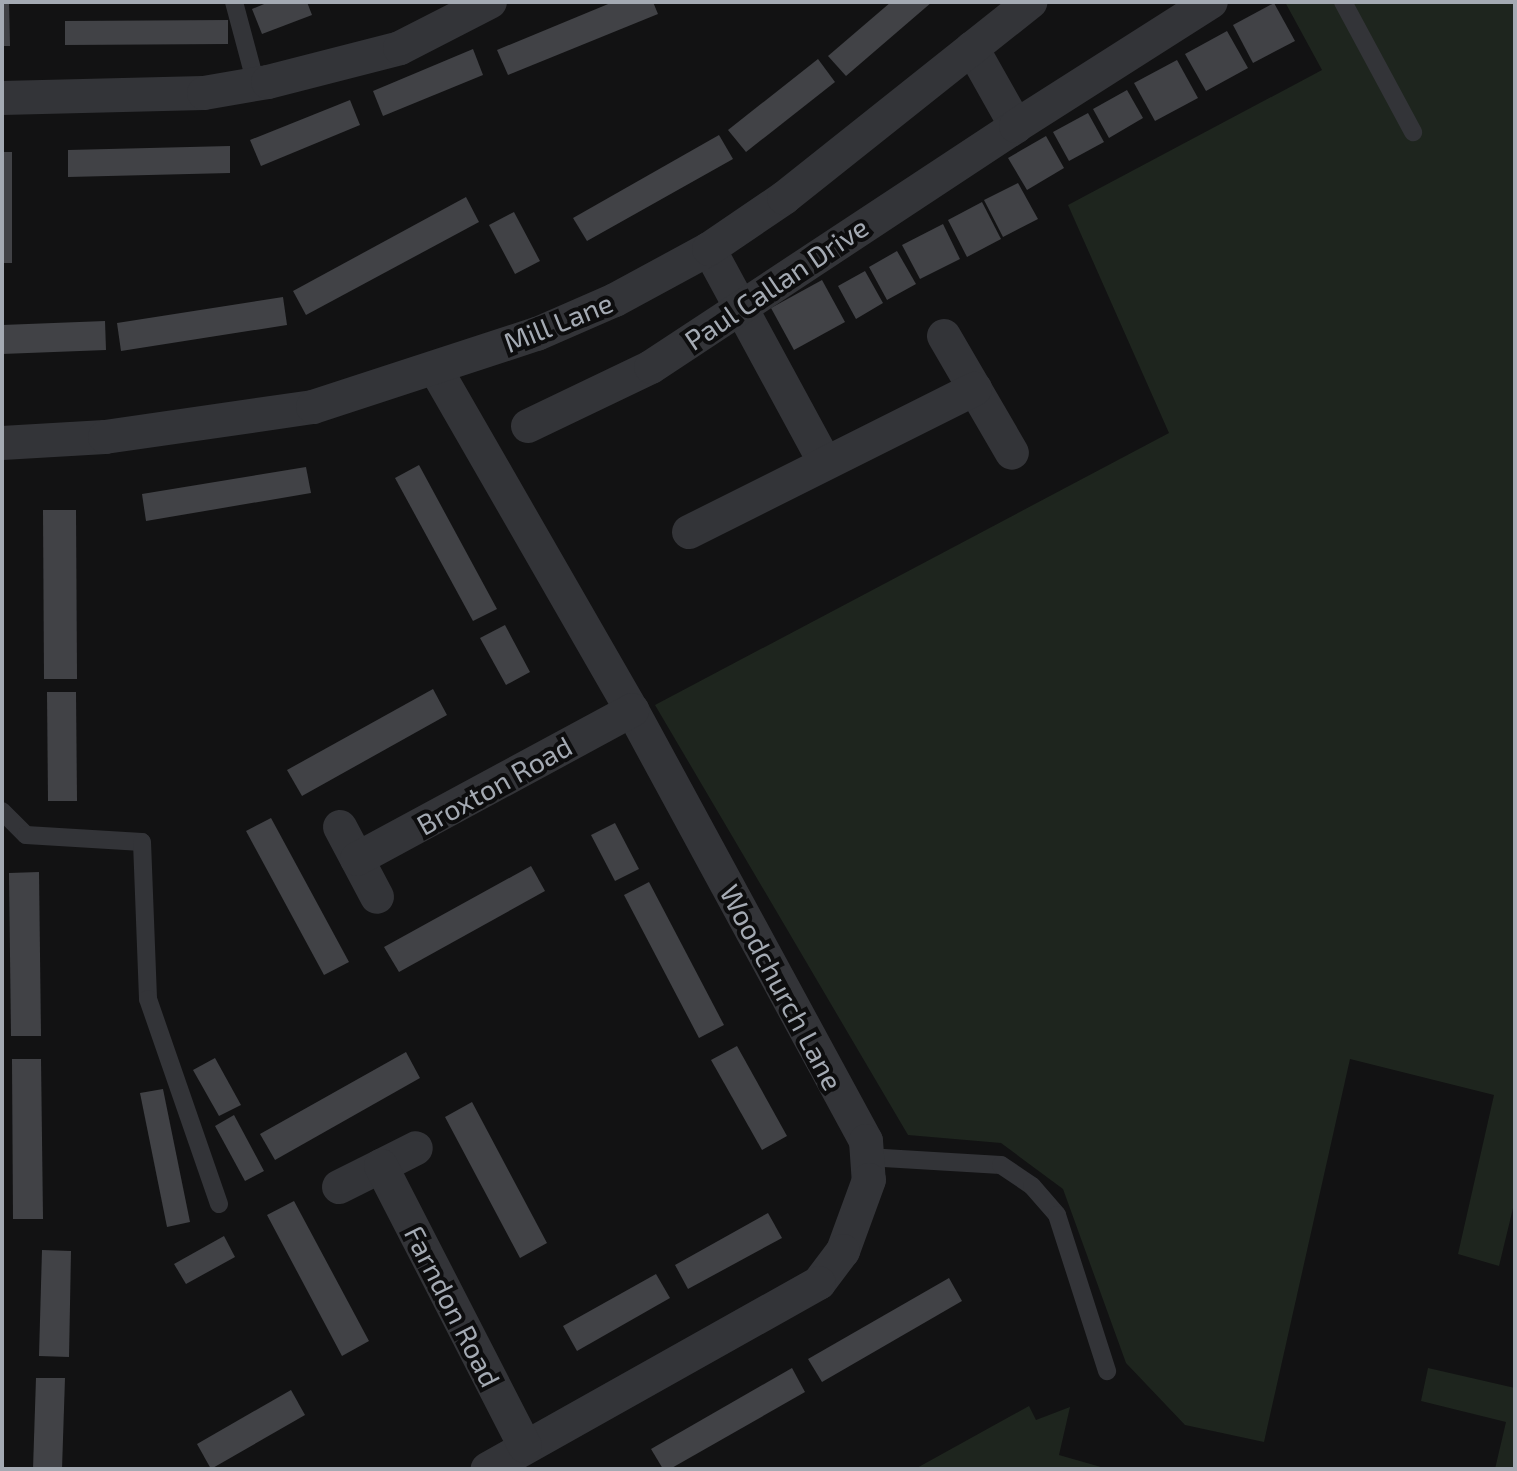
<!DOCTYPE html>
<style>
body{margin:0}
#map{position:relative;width:1517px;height:1471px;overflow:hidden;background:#121213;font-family:"Exo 2",sans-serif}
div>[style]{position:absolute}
.green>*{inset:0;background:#1e251e}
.building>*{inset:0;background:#414246}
.lane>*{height:18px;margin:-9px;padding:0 9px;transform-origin:9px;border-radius:9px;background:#333438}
.street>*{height:34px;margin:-17px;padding:0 17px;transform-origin:17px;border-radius:17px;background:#333438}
span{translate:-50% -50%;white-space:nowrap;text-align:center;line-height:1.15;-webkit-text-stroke:8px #0d0d0e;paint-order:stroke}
.street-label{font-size:28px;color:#a4aab3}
.frame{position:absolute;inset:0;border:4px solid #a4aab3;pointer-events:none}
</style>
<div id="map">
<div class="green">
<div style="clip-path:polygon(1285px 2px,1515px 2px,1515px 1200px,1499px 1266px,1458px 1254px,1494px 1095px,1350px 1059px,1264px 1442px,1185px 1425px,1126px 1363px,1063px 1189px,1001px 1143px,908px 1135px,655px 705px,1169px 433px,1068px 205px,1322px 70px)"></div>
<div style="clip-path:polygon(1428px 1368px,1515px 1388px,1515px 1469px,1495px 1469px,1506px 1422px,1421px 1401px)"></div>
<div style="clip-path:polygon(1029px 1406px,1036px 1420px,1070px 1407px,1059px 1455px,1108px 1469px,915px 1469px)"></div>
</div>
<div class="building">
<div style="clip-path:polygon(2px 2px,9px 2px,10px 46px,2px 46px)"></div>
<div style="clip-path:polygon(269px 2px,307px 2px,312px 15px,262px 34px,252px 9px)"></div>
<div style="clip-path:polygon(613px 2px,653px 2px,658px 14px,508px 75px,497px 50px)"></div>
<div style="clip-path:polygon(891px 2px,932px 2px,846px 76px,828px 56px)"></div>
<div style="clip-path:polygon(1274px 3px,1295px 41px,1253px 63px,1233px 25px)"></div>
<div style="clip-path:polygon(228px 20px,228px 44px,65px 45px,65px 21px)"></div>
<div style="clip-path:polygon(1227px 31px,1248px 68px,1206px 91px,1185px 54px)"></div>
<div style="clip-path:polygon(473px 49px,483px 75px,383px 116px,373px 91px)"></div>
<div style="clip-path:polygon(818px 59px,835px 82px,746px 152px,728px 130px)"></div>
<div style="clip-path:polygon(1177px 60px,1198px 98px,1155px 121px,1134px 83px)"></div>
<div style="clip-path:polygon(1127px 90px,1143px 118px,1109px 138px,1093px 109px)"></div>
<div style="clip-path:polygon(350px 100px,360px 125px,261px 166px,250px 140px)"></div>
<div style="clip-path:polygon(1088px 113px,1104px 142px,1069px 161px,1053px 132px)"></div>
<div style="clip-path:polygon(719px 135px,733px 159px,587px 241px,573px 218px)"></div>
<div style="clip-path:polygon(1046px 136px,1064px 168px,1027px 190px,1008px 158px)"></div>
<div style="clip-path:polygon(230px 146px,230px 173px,68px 177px,68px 150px)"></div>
<div style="clip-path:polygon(2px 152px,12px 152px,12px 263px,2px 263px)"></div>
<div style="clip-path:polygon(1018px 183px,1038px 219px,1003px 237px,984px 200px)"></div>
<div style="clip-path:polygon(466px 197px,479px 222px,306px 315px,293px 291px)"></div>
<div style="clip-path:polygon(982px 202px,1001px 239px,967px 257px,948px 220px)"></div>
<div style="clip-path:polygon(514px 212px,540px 261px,515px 274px,489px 225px)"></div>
<div style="clip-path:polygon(943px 224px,960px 259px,920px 279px,902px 245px)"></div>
<div style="clip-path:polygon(897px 251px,916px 284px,887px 300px,869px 267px)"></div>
<div style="clip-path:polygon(865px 271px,883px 303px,856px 319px,838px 286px)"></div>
<div style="clip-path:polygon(822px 280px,845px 322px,794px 350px,771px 308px)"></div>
<div style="clip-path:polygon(283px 297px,287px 325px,121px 351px,117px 323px)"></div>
<div style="clip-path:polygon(105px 321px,106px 350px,2px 354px,2px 325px)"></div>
<div style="clip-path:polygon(419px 465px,497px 609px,473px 621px,395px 478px)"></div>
<div style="clip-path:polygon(306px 467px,311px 493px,146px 521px,142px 494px)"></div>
<div style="clip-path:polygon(43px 510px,76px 510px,77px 679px,44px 679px)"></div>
<div style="clip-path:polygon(505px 625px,530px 672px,506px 685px,480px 638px)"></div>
<div style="clip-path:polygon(433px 689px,447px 715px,302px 796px,287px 770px)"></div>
<div style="clip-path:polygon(47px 692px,76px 692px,77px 801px,48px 801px)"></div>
<div style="clip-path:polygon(271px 818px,349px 962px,324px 975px,246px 831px)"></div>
<div style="clip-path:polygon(615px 823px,639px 869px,615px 881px,591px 835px)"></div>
<div style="clip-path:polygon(531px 866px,545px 891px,399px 972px,384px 947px)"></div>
<div style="clip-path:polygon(39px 872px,41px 1036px,11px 1036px,9px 873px)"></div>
<div style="clip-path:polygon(649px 882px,724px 1025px,699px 1038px,624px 895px)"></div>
<div style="clip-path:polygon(737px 1046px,787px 1136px,762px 1150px,711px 1060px)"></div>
<div style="clip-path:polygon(406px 1052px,420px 1078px,275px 1160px,260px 1134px)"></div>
<div style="clip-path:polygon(215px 1058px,241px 1105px,219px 1116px,193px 1070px)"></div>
<div style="clip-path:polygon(12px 1059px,41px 1059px,43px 1219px,13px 1219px)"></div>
<div style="clip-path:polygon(163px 1089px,190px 1222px,167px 1227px,140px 1093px)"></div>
<div style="clip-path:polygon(472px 1102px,547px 1243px,520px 1258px,445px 1117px)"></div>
<div style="clip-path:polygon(234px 1115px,264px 1171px,245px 1181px,215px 1126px)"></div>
<div style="clip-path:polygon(294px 1201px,369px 1341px,342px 1356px,267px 1215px)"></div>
<div style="clip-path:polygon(768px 1213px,782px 1238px,688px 1289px,675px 1265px)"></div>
<div style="clip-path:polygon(224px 1236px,235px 1257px,186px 1284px,174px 1264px)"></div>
<div style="clip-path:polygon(42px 1250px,71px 1251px,69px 1357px,39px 1356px)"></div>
<div style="clip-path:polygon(656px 1274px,670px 1298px,577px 1351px,563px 1326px)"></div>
<div style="clip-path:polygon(949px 1278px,962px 1301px,822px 1382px,808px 1359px)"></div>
<div style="clip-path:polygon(792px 1368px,805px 1392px,670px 1469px,663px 1469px,651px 1449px)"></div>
<div style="clip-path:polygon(36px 1378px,65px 1378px,62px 1469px,33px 1469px)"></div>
<div style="clip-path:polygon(291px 1390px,305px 1415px,211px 1469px,197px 1444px)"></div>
</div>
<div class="lane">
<div style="left:234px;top:2px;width:85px;rotate:75deg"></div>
<div style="left:1343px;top:2px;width:148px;rotate:61.7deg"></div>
<div style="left:2px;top:811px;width:34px;rotate:45deg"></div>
<div style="left:26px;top:835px;width:116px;rotate:3.5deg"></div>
<div style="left:142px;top:842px;width:157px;rotate:87.8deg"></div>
<div style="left:148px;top:999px;width:217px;rotate:70.9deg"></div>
<div style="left:867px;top:1157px;width:134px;rotate:3.4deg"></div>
<div style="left:1001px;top:1165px;width:37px;rotate:34deg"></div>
<div style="left:1032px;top:1186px;width:38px;rotate:49deg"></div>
<div style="left:1057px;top:1215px;width:164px;rotate:72.2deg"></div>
</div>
<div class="street">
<div style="left:972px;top:48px;width:90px;rotate:60.6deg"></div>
<div style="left:2px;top:98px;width:202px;rotate:-1.4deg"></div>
<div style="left:204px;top:93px;width:65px;rotate:-9.8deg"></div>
<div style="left:268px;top:82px;width:136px;rotate:-14.4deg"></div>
<div style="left:400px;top:48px;width:101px;rotate:-27.1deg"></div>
<div style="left:709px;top:249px;width:243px;rotate:61.5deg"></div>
<div style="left:944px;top:336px;width:135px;rotate:59.8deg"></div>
<div style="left:435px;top:368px;width:395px;rotate:60.1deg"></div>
<div style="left:632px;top:710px;width:490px;rotate:61.5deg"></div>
<div style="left:866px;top:1141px;width:39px;rotate:86deg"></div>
<div style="left:869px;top:1180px;width:76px;rotate:110.1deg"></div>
<div style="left:843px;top:1251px;width:40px;rotate:127deg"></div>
<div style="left:819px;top:1283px;width:380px;rotate:150.7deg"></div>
<div style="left:528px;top:426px;width:136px;rotate:-25.6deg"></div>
<div style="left:651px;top:367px;width:437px;rotate:-33.4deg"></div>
<div style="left:1016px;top:126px;width:231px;rotate:-32.5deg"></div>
<div style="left:2px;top:443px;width:103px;rotate:-3.3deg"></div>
<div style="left:105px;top:437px;width:210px;rotate:-8.2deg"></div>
<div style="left:313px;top:407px;width:236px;rotate:-18.1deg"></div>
<div style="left:537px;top:334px;width:85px;rotate:-23.6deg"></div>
<div style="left:615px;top:300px;width:107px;rotate:-28.5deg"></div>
<div style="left:709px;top:249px;width:91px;rotate:-34.2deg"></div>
<div style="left:784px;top:198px;width:315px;rotate:-38.5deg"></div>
<div style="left:689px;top:532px;width:320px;rotate:-26.6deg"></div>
<div style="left:340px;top:827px;width:79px;rotate:62.1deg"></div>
<div style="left:357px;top:859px;width:313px;rotate:-28.4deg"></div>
<div style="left:381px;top:1166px;width:39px;rotate:-27deg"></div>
<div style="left:339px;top:1187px;width:47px;rotate:-26.6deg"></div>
<div style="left:381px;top:1166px;width:315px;rotate:62.8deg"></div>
</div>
<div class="street-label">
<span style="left:776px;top:283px;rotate:-34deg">Paul Callan Drive</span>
<span style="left:558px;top:322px;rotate:-22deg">Mill Lane</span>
<span style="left:494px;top:785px;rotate:-29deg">Broxton Road</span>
<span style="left:782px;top:987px;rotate:62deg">Woodchurch Lane</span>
<span style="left:453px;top:1306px;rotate:63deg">Farndon Road</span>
</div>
<div class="frame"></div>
</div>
